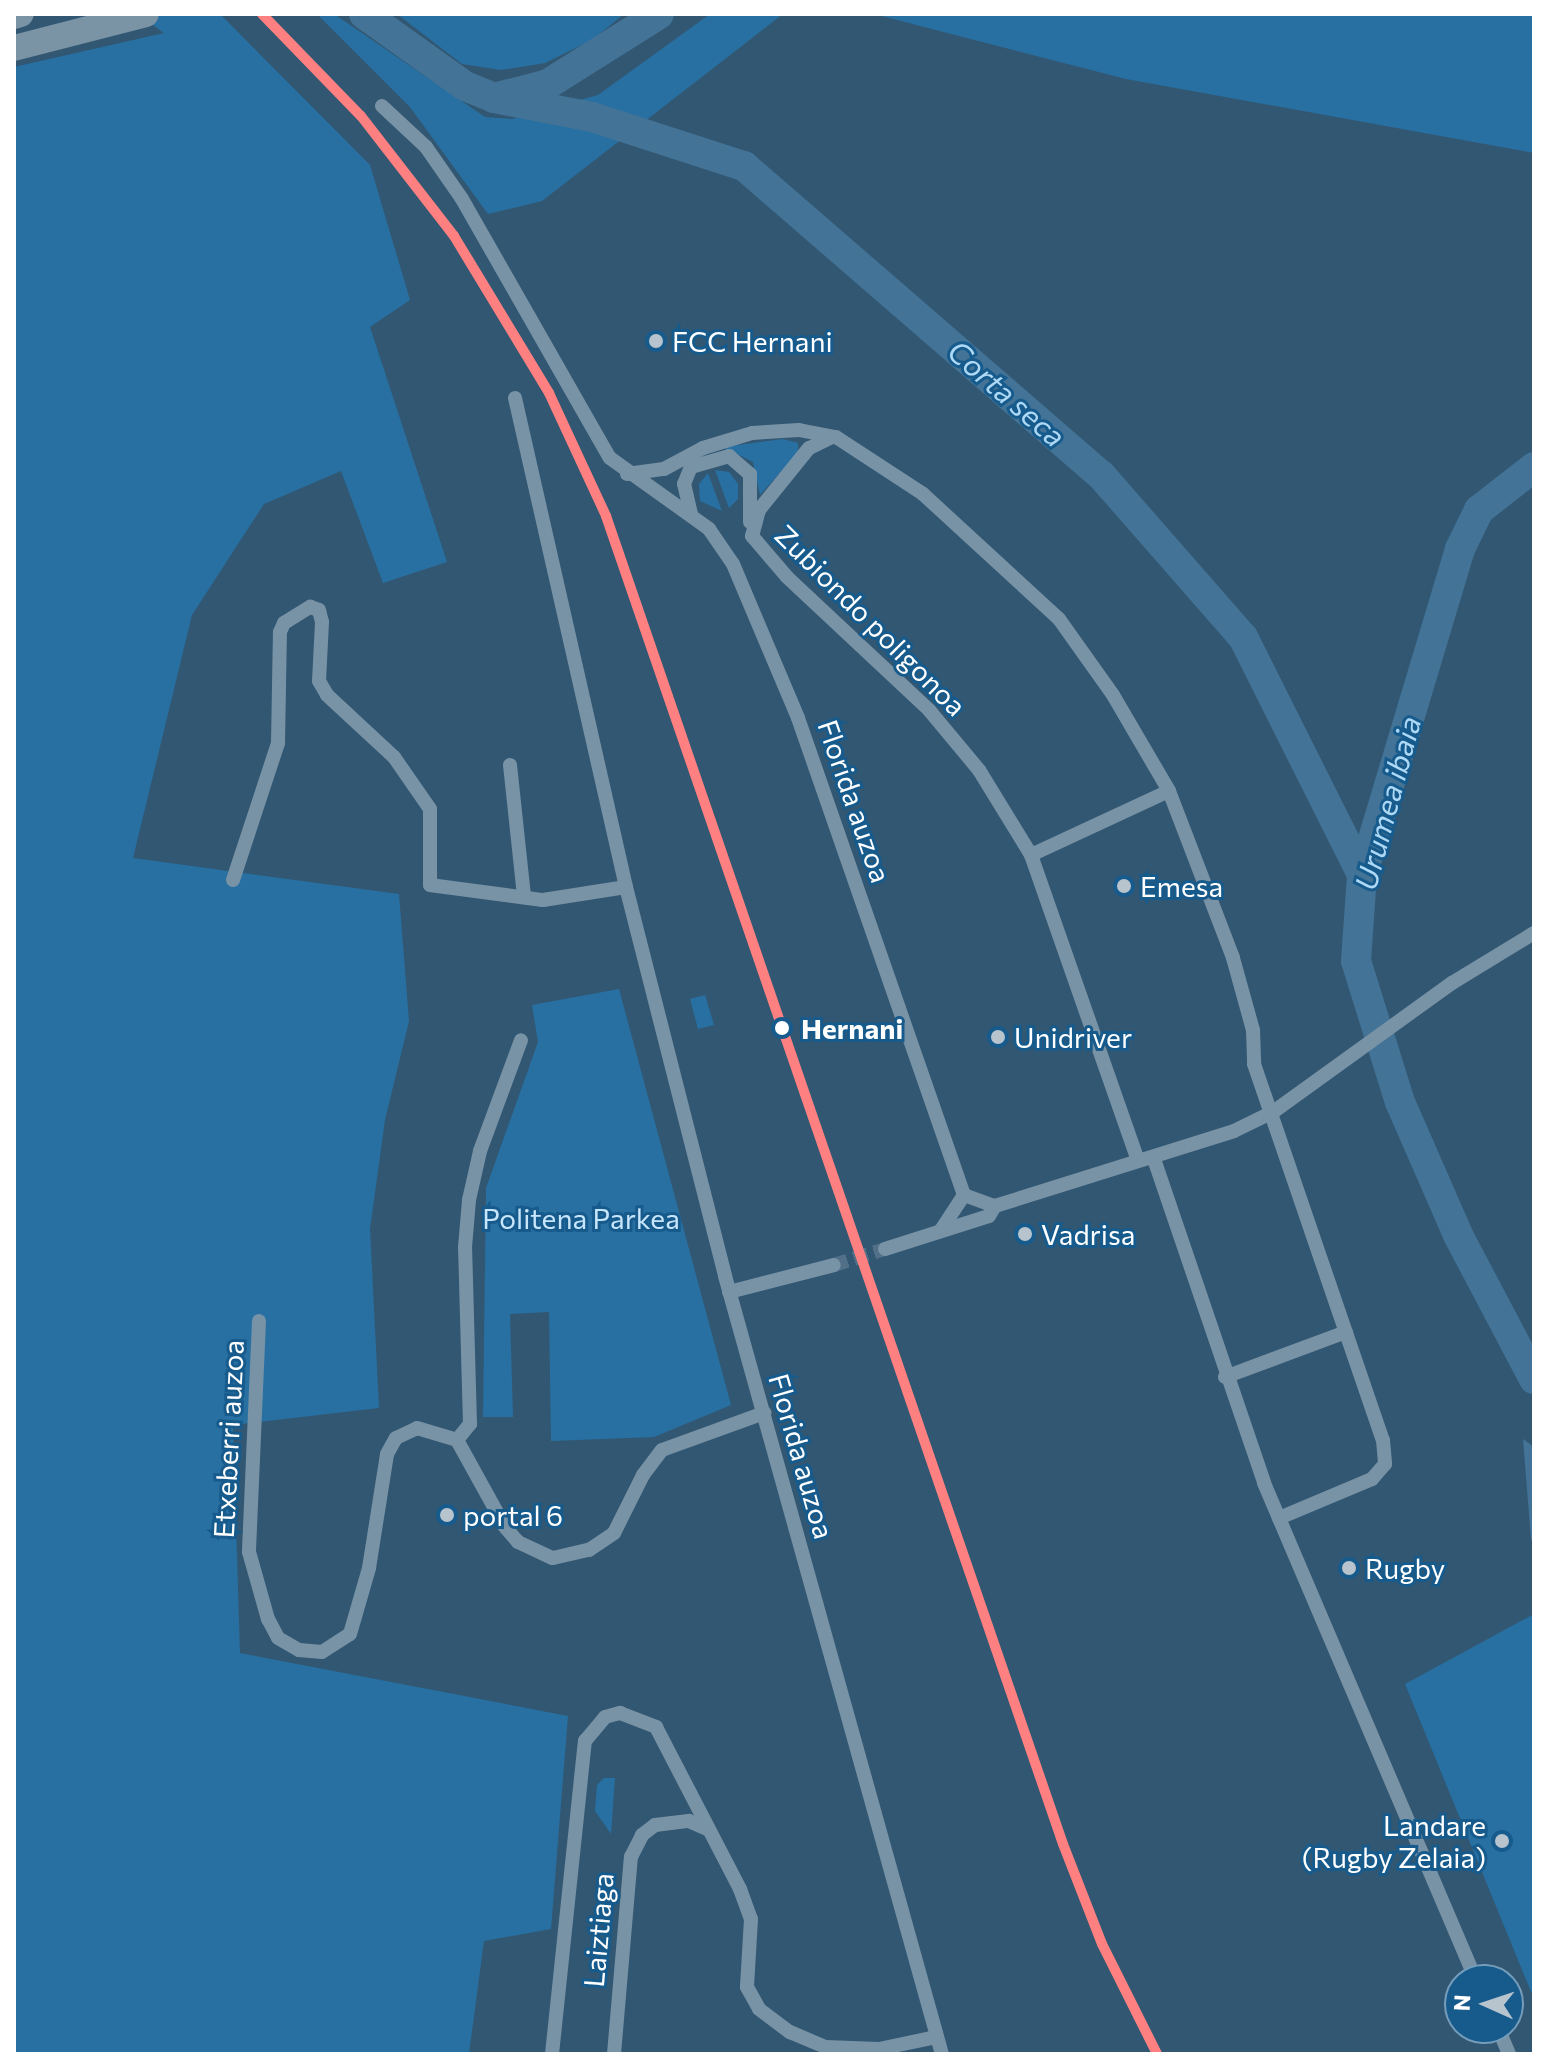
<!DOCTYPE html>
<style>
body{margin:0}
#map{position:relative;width:1548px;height:2068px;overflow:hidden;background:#325772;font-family:Commissioner,sans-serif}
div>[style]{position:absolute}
.green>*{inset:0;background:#2870a2}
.water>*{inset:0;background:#437396}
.river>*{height:30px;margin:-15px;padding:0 15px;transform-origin:15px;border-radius:15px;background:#437396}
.minor-tunnel>*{height:14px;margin-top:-7px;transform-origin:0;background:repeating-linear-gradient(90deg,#517087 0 14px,transparent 0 21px)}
.minor>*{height:14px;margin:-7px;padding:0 7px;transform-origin:7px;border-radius:7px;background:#7993a6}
.motorway>*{height:26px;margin:-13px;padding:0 13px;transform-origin:13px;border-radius:13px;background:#7a93a5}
.rail-1>*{height:10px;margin:-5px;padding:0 5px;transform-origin:5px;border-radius:5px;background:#ff8080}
.dots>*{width:22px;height:22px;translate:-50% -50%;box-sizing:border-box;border:4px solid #175b8d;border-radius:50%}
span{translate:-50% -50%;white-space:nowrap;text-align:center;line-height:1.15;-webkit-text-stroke:6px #175b8d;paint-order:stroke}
.poi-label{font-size:28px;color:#fff}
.left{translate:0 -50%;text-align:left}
.right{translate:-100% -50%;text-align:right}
.street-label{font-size:28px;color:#fff}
.stop-label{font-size:28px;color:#fff;font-weight:700}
.park-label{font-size:28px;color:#c8e6fb}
.water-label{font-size:30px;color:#aed9f6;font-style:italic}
.frame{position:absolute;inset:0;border:16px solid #fff;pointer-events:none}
.north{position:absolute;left:1444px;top:1964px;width:80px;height:80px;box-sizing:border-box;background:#175b8d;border:2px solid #749dbb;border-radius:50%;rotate:273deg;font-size:22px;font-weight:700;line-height:32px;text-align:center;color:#fff}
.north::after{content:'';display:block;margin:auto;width:28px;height:36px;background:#b7c4ce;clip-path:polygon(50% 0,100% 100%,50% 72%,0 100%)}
</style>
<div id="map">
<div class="green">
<div style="clip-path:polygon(137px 14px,220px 14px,370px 165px,410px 300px,370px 327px,447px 562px,383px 583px,341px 471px,264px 504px,192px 615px,133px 858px,399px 894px,409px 1021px,385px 1120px,370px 1229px,379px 1408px,233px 1425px,240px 1653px,568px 1716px,551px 1929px,484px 1941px,469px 2054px,14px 2054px,14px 67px,164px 33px)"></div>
<div style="clip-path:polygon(317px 14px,334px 14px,485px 117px,512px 119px,598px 95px,710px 14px,783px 14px,542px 201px,488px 214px,410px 107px)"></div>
<div style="clip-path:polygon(397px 14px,624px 14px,592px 40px,545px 63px,501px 70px,462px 64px)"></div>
<div style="clip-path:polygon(874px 14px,1534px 14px,1534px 153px,1126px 79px)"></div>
<div style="clip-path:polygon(783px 439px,798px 443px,798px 453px,760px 495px,753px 462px,723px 447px)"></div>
<div style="clip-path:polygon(715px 470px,729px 472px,738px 484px,738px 499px,729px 508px)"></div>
<div style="clip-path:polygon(708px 473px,722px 511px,700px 501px,699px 484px)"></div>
<div style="clip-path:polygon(619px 989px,731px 1405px,654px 1437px,551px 1441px,549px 1312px,510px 1314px,513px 1417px,483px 1417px,486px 1188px,538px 1042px,532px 1005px)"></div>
<div style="clip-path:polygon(705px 995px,714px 1025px,698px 1029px,690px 999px)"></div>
<div style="clip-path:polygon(1534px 1614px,1534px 1999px,1405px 1684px)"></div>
<div style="clip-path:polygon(604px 1778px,615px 1778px,611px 1834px,595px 1811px,597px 1785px)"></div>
</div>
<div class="water">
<div style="clip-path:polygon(1523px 1439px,1534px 1447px,1534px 1546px,1531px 1539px)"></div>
</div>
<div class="river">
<div style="left:364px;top:14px;width:124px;rotate:35.5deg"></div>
<div style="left:465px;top:86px;width:31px;rotate:22deg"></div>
<div style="left:494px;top:98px;width:56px;rotate:-14.5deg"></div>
<div style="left:548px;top:84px;width:131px;rotate:-32.2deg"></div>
<div style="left:494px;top:98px;width:100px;rotate:11deg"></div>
<div style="left:592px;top:117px;width:160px;rotate:17.9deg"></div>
<div style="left:744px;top:166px;width:472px;rotate:40.9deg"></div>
<div style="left:1101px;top:475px;width:215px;rotate:48.8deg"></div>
<div style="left:1243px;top:637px;width:266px;rotate:63.4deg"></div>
<div style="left:1534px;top:467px;width:70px;rotate:142deg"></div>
<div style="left:1479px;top:510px;width:43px;rotate:116deg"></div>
<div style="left:1460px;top:549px;width:340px;rotate:106.7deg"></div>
<div style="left:1362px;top:875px;width:86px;rotate:94deg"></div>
<div style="left:1356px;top:961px;width:148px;rotate:72.7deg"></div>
<div style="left:1400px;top:1102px;width:145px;rotate:66.4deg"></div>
<div style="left:1458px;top:1235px;width:163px;rotate:62.2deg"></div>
</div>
<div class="minor-tunnel">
<div style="left:834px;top:1265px;width:53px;rotate:-17.4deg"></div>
</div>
<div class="minor">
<div style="left:382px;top:106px;width:60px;rotate:43deg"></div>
<div style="left:426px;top:147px;width:63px;rotate:55.3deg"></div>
<div style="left:462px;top:199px;width:298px;rotate:60.3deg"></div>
<div style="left:610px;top:458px;width:122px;rotate:35.6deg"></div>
<div style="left:709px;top:529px;width:42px;rotate:55.6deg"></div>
<div style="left:733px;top:564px;width:167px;rotate:67.1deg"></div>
<div style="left:798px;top:718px;width:505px;rotate:70.81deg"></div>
<div style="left:964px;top:1195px;width:33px;rotate:20deg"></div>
<div style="left:995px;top:1206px;width:250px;rotate:-17.4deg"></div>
<div style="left:1234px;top:1131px;width:43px;rotate:-26deg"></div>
<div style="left:1273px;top:1112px;width:221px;rotate:-35.8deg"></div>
<div style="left:1452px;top:983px;width:96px;rotate:-31.4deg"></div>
<div style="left:515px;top:398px;width:501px;rotate:77.21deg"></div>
<div style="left:626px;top:887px;width:401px;rotate:75.7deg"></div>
<div style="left:725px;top:1276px;width:808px;rotate:74.42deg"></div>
<div style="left:832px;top:437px;width:25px;rotate:154deg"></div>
<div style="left:809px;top:448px;width:80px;rotate:128.9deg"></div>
<div style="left:759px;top:510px;width:27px;rotate:105deg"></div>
<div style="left:752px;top:536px;width:54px;rotate:49.5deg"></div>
<div style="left:787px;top:577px;width:195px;rotate:43.1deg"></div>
<div style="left:929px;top:710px;width:78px;rotate:50.2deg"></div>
<div style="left:979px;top:770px;width:100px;rotate:58.5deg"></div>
<div style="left:1031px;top:855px;width:323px;rotate:70.7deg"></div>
<div style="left:627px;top:474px;width:37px;rotate:-8deg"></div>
<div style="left:664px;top:469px;width:44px;rotate:-28.3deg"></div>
<div style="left:703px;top:448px;width:51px;rotate:-17deg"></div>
<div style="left:752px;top:433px;width:47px;rotate:-3.7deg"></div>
<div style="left:799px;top:430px;width:38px;rotate:11deg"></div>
<div style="left:836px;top:437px;width:104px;rotate:33.2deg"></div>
<div style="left:923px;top:494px;width:185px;rotate:42.6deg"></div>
<div style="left:1059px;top:619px;width:93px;rotate:54.6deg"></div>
<div style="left:1113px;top:695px;width:111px;rotate:59.7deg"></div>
<div style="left:1169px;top:791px;width:179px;rotate:69deg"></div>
<div style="left:1233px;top:958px;width:75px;rotate:74.5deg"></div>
<div style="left:1253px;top:1030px;width:34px;rotate:88deg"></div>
<div style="left:1254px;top:1064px;width:398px;rotate:71.1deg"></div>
<div style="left:1383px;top:1440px;width:24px;rotate:85deg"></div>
<div style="left:1385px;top:1464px;width:20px;rotate:131deg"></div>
<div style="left:1372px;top:1479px;width:101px;rotate:157.2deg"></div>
<div style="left:691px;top:514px;width:31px;rotate:-103deg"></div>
<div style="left:684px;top:484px;width:18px;rotate:-68deg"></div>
<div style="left:691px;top:467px;width:40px;rotate:-16deg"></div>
<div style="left:729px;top:456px;width:28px;rotate:41deg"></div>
<div style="left:750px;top:474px;width:48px;rotate:90deg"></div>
<div style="left:510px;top:765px;width:133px;rotate:83.9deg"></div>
<div style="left:1031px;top:855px;width:152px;rotate:-24.9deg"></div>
<div style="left:233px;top:880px;width:144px;rotate:-71.8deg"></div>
<div style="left:278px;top:743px;width:111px;rotate:-89deg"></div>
<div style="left:280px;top:632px;width:10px;rotate:-66deg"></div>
<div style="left:284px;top:623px;width:31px;rotate:-32deg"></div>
<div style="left:310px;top:607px;width:9px;rotate:18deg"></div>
<div style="left:319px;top:610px;width:12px;rotate:76deg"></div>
<div style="left:322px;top:622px;width:59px;rotate:92.9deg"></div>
<div style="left:319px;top:681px;width:16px;rotate:60deg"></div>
<div style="left:327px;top:695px;width:91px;rotate:42.8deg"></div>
<div style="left:394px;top:757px;width:63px;rotate:55.3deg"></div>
<div style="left:430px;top:809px;width:76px;rotate:90deg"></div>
<div style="left:430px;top:885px;width:114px;rotate:7.6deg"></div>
<div style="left:543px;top:900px;width:84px;rotate:-8.9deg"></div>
<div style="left:1154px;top:1159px;width:342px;rotate:71.2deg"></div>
<div style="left:1264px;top:1483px;width:540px;rotate:66.9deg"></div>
<div style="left:941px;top:1230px;width:42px;rotate:-56.7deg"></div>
<div style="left:885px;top:1249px;width:109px;rotate:-17.6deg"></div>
<div style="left:989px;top:1216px;width:12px;rotate:-59deg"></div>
<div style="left:729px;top:1292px;width:108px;rotate:-14.4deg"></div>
<div style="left:259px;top:1321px;width:231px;rotate:92.5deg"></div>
<div style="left:249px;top:1552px;width:70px;rotate:74.2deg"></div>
<div style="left:268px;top:1619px;width:21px;rotate:62deg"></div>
<div style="left:278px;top:1638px;width:24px;rotate:30deg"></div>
<div style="left:299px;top:1650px;width:23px;rotate:5deg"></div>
<div style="left:322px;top:1652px;width:33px;rotate:-33deg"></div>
<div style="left:350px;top:1634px;width:69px;rotate:-73.9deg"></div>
<div style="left:369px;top:1568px;width:115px;rotate:-81deg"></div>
<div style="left:387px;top:1454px;width:18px;rotate:-61deg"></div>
<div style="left:396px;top:1438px;width:23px;rotate:-25deg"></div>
<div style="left:417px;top:1428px;width:42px;rotate:16.7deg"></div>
<div style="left:457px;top:1440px;width:99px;rotate:61.1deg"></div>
<div style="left:505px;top:1527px;width:20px;rotate:49deg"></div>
<div style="left:518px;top:1542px;width:38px;rotate:25deg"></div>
<div style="left:553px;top:1558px;width:37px;rotate:-13deg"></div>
<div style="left:589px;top:1550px;width:30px;rotate:-34deg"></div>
<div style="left:614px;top:1533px;width:65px;rotate:-63.4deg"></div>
<div style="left:643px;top:1475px;width:31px;rotate:-53deg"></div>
<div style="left:662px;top:1450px;width:109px;rotate:-19.9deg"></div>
<div style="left:1225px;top:1377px;width:129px;rotate:-20.4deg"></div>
<div style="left:457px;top:1440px;width:21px;rotate:-51deg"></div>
<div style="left:470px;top:1424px;width:177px;rotate:-91.6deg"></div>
<div style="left:465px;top:1247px;width:47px;rotate:-85.1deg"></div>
<div style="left:469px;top:1200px;width:50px;rotate:-77.3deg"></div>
<div style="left:480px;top:1151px;width:118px;rotate:-69.7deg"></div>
<div style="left:1498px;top:2028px;width:28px;rotate:67deg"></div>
<div style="left:552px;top:2054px;width:315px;rotate:-84deg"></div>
<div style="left:585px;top:1741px;width:31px;rotate:-50deg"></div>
<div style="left:605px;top:1717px;width:16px;rotate:-15deg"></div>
<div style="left:620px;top:1713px;width:39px;rotate:21deg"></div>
<div style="left:656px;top:1727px;width:182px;rotate:62.6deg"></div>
<div style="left:740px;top:1889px;width:32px;rotate:70deg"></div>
<div style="left:751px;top:1919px;width:68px;rotate:93.4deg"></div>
<div style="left:747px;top:1987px;width:25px;rotate:61deg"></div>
<div style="left:759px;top:2009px;width:39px;rotate:37deg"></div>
<div style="left:790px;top:2032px;width:38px;rotate:23deg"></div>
<div style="left:825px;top:2047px;width:54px;rotate:2.1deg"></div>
<div style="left:879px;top:2049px;width:58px;rotate:-11.9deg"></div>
<div style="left:614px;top:2054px;width:198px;rotate:-85.1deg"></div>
<div style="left:631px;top:1857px;width:25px;rotate:-63deg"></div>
<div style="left:642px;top:1835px;width:16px;rotate:-38deg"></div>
<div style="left:655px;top:1825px;width:34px;rotate:-7deg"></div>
<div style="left:689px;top:1821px;width:20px;rotate:24deg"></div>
</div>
<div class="motorway">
<div style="left:14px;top:16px;width:7px;rotate:-16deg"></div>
<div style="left:14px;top:48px;width:136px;rotate:-14.4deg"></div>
</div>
<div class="rail-1">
<div style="left:262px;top:14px;width:142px;rotate:45.9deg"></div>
<div style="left:361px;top:116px;width:152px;rotate:52.2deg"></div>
<div style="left:454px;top:236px;width:184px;rotate:58.8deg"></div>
<div style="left:549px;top:393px;width:136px;rotate:65.1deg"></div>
<div style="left:606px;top:516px;width:1404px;rotate:71.01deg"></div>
<div style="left:1063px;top:1844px;width:107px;rotate:68.7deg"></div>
<div style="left:1102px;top:1944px;width:123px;rotate:63.4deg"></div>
</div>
<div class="dots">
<div style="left:656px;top:341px;background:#b7c4ce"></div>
<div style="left:1124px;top:886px;background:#b7c4ce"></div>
<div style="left:782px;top:1028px;background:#fff"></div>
<div style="left:998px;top:1037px;background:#b7c4ce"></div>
<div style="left:1025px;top:1234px;background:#b7c4ce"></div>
<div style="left:447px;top:1515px;background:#b7c4ce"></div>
<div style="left:1349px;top:1568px;background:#b7c4ce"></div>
<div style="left:1502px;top:1841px;background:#b7c4ce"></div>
</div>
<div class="poi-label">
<span class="left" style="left:672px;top:341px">FCC Hernani</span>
<span class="left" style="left:1140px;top:886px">Emesa</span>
<span class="left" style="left:1014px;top:1037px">Unidriver</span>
<span class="left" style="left:1041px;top:1234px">Vadrisa</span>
<span class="left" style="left:463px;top:1515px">portal 6</span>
<span class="left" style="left:1365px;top:1568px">Rugby</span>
<span class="right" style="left:1486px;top:1841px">Landare<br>(Rugby Zelaia)</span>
</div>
<div class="street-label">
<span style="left:871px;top:620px;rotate:45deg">Zubiondo poligonoa</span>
<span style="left:855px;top:801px;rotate:71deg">Florida auzoa</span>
<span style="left:228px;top:1439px;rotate:-87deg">Etxeberri auzoa</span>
<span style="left:802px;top:1456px;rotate:74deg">Florida auzoa</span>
<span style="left:598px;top:1930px;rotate:-85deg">Laiztiaga</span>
</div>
<div class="stop-label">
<span class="left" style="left:801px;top:1028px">Hernani</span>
</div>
<div class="park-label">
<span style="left:581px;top:1218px">Politena Parkea</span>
</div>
<div class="water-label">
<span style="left:1007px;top:393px;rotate:41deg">Corta seca</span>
<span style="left:1387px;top:803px;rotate:-75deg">Urumea ibaia</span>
</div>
<div class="frame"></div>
<div class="north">N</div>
</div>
